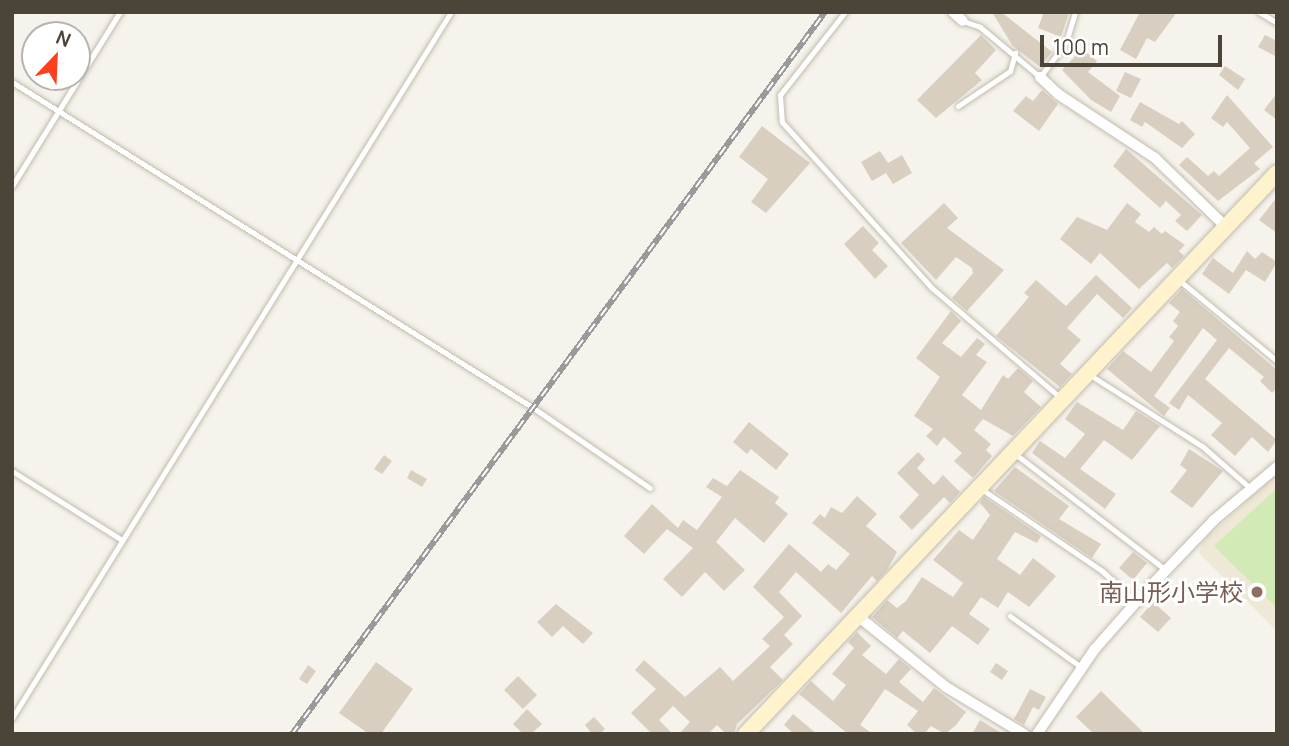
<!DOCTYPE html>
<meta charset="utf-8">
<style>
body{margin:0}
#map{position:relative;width:1289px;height:746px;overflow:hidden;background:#f6f3ec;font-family:Manrope,"Noto Sans JP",sans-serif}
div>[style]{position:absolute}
.education>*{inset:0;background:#efe8d6}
.green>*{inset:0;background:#d2eab5}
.building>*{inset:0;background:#d8cfc1}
.roads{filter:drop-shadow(0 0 2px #c2bbae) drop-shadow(0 0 2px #c2bbae)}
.lane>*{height:5px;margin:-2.5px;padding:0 2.5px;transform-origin:2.5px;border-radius:2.5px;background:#fff}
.street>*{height:10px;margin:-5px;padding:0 5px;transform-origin:5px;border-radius:5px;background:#fff}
.secondary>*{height:16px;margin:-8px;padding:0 8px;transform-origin:8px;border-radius:8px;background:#fff3cd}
.rail>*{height:6px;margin-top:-3px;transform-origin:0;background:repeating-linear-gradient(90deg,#fff 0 10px,#9a9a9a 0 20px);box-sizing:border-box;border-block:2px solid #9a9a9a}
.dots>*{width:19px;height:19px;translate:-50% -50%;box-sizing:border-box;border:4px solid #fff;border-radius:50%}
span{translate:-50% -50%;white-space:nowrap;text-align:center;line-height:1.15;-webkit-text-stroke:6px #fff;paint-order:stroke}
.education-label{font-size:24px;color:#785e54}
.right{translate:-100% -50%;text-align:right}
.frame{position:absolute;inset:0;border:14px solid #4b4439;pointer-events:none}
.north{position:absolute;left:21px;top:21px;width:70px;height:70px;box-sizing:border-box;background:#fff;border:2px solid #b7b4b0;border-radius:50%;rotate:23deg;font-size:19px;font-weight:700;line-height:28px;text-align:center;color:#4b4439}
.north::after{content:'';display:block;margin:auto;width:24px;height:32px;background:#fc3f1d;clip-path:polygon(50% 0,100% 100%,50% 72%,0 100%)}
.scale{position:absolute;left:1040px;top:35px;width:182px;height:32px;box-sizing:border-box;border:4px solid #4b4439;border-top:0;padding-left:9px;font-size:21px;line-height:24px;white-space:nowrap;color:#4b4439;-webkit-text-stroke:5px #fff;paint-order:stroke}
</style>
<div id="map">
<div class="education">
<div style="clip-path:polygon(1273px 477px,1277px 477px,1277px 631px,1199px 553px,1203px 541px)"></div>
</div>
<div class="green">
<div style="clip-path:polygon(1274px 491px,1277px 493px,1277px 608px,1214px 546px)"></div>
</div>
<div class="building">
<div style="clip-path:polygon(992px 12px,1001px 12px,1052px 52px,1040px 67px,1012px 45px)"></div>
<div style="clip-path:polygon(1044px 12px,1069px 12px,1061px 37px,1038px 28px)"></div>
<div style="clip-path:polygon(1140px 12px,1177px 12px,1155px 42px,1147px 38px,1136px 59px,1120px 50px)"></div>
<div style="clip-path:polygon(981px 35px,996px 50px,975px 73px,982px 80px,936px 118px,917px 100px)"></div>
<div style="clip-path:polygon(1265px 35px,1277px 41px,1277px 57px,1258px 47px)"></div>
<div style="clip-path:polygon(1082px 49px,1097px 61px,1088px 72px,1120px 96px,1111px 112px,1091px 100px,1062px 70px)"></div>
<div style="clip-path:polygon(1225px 66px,1245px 79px,1238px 90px,1219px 75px)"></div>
<div style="clip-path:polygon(1125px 72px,1141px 79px,1131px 98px,1116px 91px)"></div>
<div style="clip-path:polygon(1042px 90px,1058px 104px,1039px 131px,1013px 111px,1026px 96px,1033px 101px)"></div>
<div style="clip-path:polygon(1277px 93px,1277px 120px,1264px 110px)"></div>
<div style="clip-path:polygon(1227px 95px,1273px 147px,1254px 163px,1260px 169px,1218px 201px,1179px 165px,1187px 157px,1208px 176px,1214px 171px,1219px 176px,1250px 148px,1227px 122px,1223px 127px,1211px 118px)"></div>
<div style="clip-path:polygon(1140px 102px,1179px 124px,1182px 121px,1195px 134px,1182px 148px,1145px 122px,1142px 127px,1130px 120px)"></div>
<div style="clip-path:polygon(762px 126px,810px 163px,766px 213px,751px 202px,768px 179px,739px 157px)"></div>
<div style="clip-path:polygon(1126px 149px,1202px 215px,1187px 231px,1175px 221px,1181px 215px,1166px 201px,1160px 208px,1113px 166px)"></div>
<div style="clip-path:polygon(880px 151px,888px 163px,902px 155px,912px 173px,893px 184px,886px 173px,872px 181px,861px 162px)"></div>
<div style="clip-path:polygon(1277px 197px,1277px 233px,1259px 220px)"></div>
<div style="clip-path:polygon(944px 203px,958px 218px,947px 228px,1004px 270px,967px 311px,952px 298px,973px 273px,972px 268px,956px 257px,936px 280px,901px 243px)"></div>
<div style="clip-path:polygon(1127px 203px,1141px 214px,1135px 222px,1149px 232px,1154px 227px,1162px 234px,1165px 231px,1185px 245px,1179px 251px,1184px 256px,1172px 268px,1167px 263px,1139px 289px,1100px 253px,1091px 264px,1060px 239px,1077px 217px,1107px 230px)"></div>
<div style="clip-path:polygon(863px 226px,879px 243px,872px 250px,888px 266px,875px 279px,844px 244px)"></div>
<div style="clip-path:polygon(1247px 251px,1255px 259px,1262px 252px,1277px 262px,1265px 282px,1246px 270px,1229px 294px,1202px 274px,1213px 258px,1233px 273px)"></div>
<div style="clip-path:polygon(1096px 275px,1132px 308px,1123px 318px,1097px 294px,1067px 328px,1081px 340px,1060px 364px,1072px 374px,1060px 387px,996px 336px,1029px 297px,1024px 293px,1036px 280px,1066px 306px)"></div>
<div style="clip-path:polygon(1182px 289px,1277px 370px,1277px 388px,1272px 393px,1260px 381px,1264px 377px,1229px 348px,1205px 379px,1277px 440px,1268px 452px,1252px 437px,1235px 456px,1211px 435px,1222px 423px,1188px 395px,1179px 410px,1169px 403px,1217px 340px,1203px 328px,1154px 396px,1170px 408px,1164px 416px,1107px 369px,1123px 351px,1151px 372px,1174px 341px,1169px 337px,1178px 326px,1173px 321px,1180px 312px,1169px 303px)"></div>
<div style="clip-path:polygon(951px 311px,961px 321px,942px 343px,961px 357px,977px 338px,985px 344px,976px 355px,987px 362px,962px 395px,981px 410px,1003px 375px,1008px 379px,1018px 368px,1033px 381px,1024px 392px,1041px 407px,1013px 436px,983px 419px,974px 430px,991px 444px,986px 450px,992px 456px,973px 478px,954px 461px,962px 453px,944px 437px,937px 446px,926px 436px,933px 429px,914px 416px,940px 377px,916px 358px)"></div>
<div style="clip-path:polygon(1077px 402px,1123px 430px,1136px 411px,1160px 426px,1132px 460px,1104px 440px,1080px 469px,1116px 494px,1105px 509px,1032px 453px,1040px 441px,1065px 458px,1085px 434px,1065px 419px)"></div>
<div style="clip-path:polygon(749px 422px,789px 454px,776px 470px,751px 449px,747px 454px,733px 442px)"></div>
<div style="clip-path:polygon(1189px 449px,1223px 471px,1192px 508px,1170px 492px,1187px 470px,1180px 465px)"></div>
<div style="clip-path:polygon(918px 452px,925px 459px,917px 468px,934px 485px,943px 475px,960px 492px,950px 503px,944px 497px,912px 530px,899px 517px,919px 495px,897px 473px)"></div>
<div style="clip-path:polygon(384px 455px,392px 461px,382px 474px,374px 469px)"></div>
<div style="clip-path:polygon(1015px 467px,1069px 506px,1059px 519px,1101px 544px,1092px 558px,994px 491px)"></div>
<div style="clip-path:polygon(411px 470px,427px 479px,422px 487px,407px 478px)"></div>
<div style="clip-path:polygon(740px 470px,779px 497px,775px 503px,788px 514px,764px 543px,735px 518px,716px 542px,745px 570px,724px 591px,705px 572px,682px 597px,663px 579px,693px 548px,667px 529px,644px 554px,624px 536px,652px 504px,678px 528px,683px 520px,697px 530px,722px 497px,706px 487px,713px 478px,727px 486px)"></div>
<div style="clip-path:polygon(857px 496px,877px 514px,866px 526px,897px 552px,887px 570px,877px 581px,872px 576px,841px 613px,796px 572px,779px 592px,802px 616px,784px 635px,793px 644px,770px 667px,783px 680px,737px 724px,734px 734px,726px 734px,717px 725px,708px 734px,679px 734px,690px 722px,673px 706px,659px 720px,673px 734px,652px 734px,631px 713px,656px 689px,635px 670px,644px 660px,685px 697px,720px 667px,733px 681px,770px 646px,762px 639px,784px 617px,753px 587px,789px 544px,821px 572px,828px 564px,836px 570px,850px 554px,812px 523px,820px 514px,825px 518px,831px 507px,842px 513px)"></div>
<div style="clip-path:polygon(984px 497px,1041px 536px,1037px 543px,1015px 532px,997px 559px,1020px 575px,1033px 558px,1056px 576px,1029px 607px,1008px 592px,998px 608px,981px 597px,969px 614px,990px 629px,978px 645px,952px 626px,930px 653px,903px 631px,897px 638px,872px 617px,887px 600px,897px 608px,906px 601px,922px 577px,953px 597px,963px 583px,933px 560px,959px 530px,973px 540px,990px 515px,980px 503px)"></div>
<div style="clip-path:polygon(1133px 552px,1147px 563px,1133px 580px,1119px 568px)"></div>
<div style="clip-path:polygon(1153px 602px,1171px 618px,1158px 632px,1140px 617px)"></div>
<div style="clip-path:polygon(556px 604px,593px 633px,583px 644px,563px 626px,552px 637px,537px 622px)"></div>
<div style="clip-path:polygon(857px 632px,871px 646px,862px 655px,886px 674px,899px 659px,911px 669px,899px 682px,923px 702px,934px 688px,966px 712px,956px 725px,945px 734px,931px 726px,924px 734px,917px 734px,907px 725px,918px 711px,885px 689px,860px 725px,873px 734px,848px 734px,799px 694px,811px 681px,833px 701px,846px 685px,832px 674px,854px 648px,848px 642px)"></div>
<div style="clip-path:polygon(376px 662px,413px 689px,381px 734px,369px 734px,339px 713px)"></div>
<div style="clip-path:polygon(996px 663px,1008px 671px,1002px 680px,990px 672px)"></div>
<div style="clip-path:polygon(308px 665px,316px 671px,307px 684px,299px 679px)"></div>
<div style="clip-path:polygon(518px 676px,537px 695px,523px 709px,504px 690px)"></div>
<div style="clip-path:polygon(1030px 689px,1046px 697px,1039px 710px,1033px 707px,1024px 725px,1014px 719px)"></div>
<div style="clip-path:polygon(1101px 691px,1145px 734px,1094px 734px,1076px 717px)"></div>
<div style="clip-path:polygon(527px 709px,542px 724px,531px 734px,523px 734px,513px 724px)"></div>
<div style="clip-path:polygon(793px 714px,817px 734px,794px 734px,784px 725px)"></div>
<div style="clip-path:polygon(594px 717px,605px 729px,600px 734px,592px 734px,585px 725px)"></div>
<div style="clip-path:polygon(980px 720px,1003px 734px,972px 734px)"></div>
</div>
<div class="roads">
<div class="lane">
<div style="left:845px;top:12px;width:105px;rotate:128.1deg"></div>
<div style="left:780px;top:95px;width:27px;rotate:86deg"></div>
<div style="left:782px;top:122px;width:224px;rotate:47.9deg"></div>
<div style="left:932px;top:288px;width:170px;rotate:40.5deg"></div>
<div style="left:1259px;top:12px;width:21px;rotate:31deg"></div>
<div style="left:963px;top:21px;width:18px;rotate:19deg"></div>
<div style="left:980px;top:27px;width:78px;rotate:39.8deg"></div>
<div style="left:1040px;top:77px;width:44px;rotate:-53.4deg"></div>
<div style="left:1066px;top:42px;width:31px;rotate:-73deg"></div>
<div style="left:12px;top:82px;width:613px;rotate:32.01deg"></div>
<div style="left:532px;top:407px;width:143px;rotate:34.5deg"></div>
<div style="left:958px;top:106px;width:63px;rotate:-33.9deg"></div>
<div style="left:1010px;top:71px;width:19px;rotate:-74deg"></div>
<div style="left:12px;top:186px;width:205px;rotate:-58.2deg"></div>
<div style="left:1180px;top:281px;width:126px;rotate:39.5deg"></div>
<div style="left:1090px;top:375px;width:133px;rotate:32.4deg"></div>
<div style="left:1202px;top:446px;width:64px;rotate:41.2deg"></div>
<div style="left:1014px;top:453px;width:192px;rotate:37.6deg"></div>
<div style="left:12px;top:471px;width:130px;rotate:32.1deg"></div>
<div style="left:980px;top:488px;width:148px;rotate:34.2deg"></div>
<div style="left:1102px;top:571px;width:45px;rotate:41.4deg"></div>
<div style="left:1010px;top:616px;width:87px;rotate:35.7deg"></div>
<div style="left:12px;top:718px;width:831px;rotate:-58.13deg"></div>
</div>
<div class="street">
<div style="left:953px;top:12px;width:13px;rotate:42deg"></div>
<div style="left:1040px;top:77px;width:25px;rotate:43deg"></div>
<div style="left:1058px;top:94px;width:116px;rotate:33.4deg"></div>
<div style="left:1155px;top:158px;width:100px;rotate:44.2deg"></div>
<div style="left:859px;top:617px;width:112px;rotate:38.8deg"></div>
<div style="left:946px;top:687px;width:91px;rotate:31.1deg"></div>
<div style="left:1037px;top:734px;width:102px;rotate:-55.8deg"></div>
<div style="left:1094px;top:650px;width:79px;rotate:-48.6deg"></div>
<div style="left:1146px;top:591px;width:98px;rotate:-46.2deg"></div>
<div style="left:1214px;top:520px;width:82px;rotate:-40.1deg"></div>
</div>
<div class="secondary">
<div style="left:746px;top:734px;width:772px;rotate:-46.57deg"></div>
</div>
</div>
<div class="rail">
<div style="left:292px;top:734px;width:897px;rotate:-53.56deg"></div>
</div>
<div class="dots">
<div style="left:1257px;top:592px;background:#8d6e63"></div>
</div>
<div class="education-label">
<span class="right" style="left:1243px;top:592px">南山形小学校</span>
</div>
<div class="frame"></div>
<div class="north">N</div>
<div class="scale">100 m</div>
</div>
